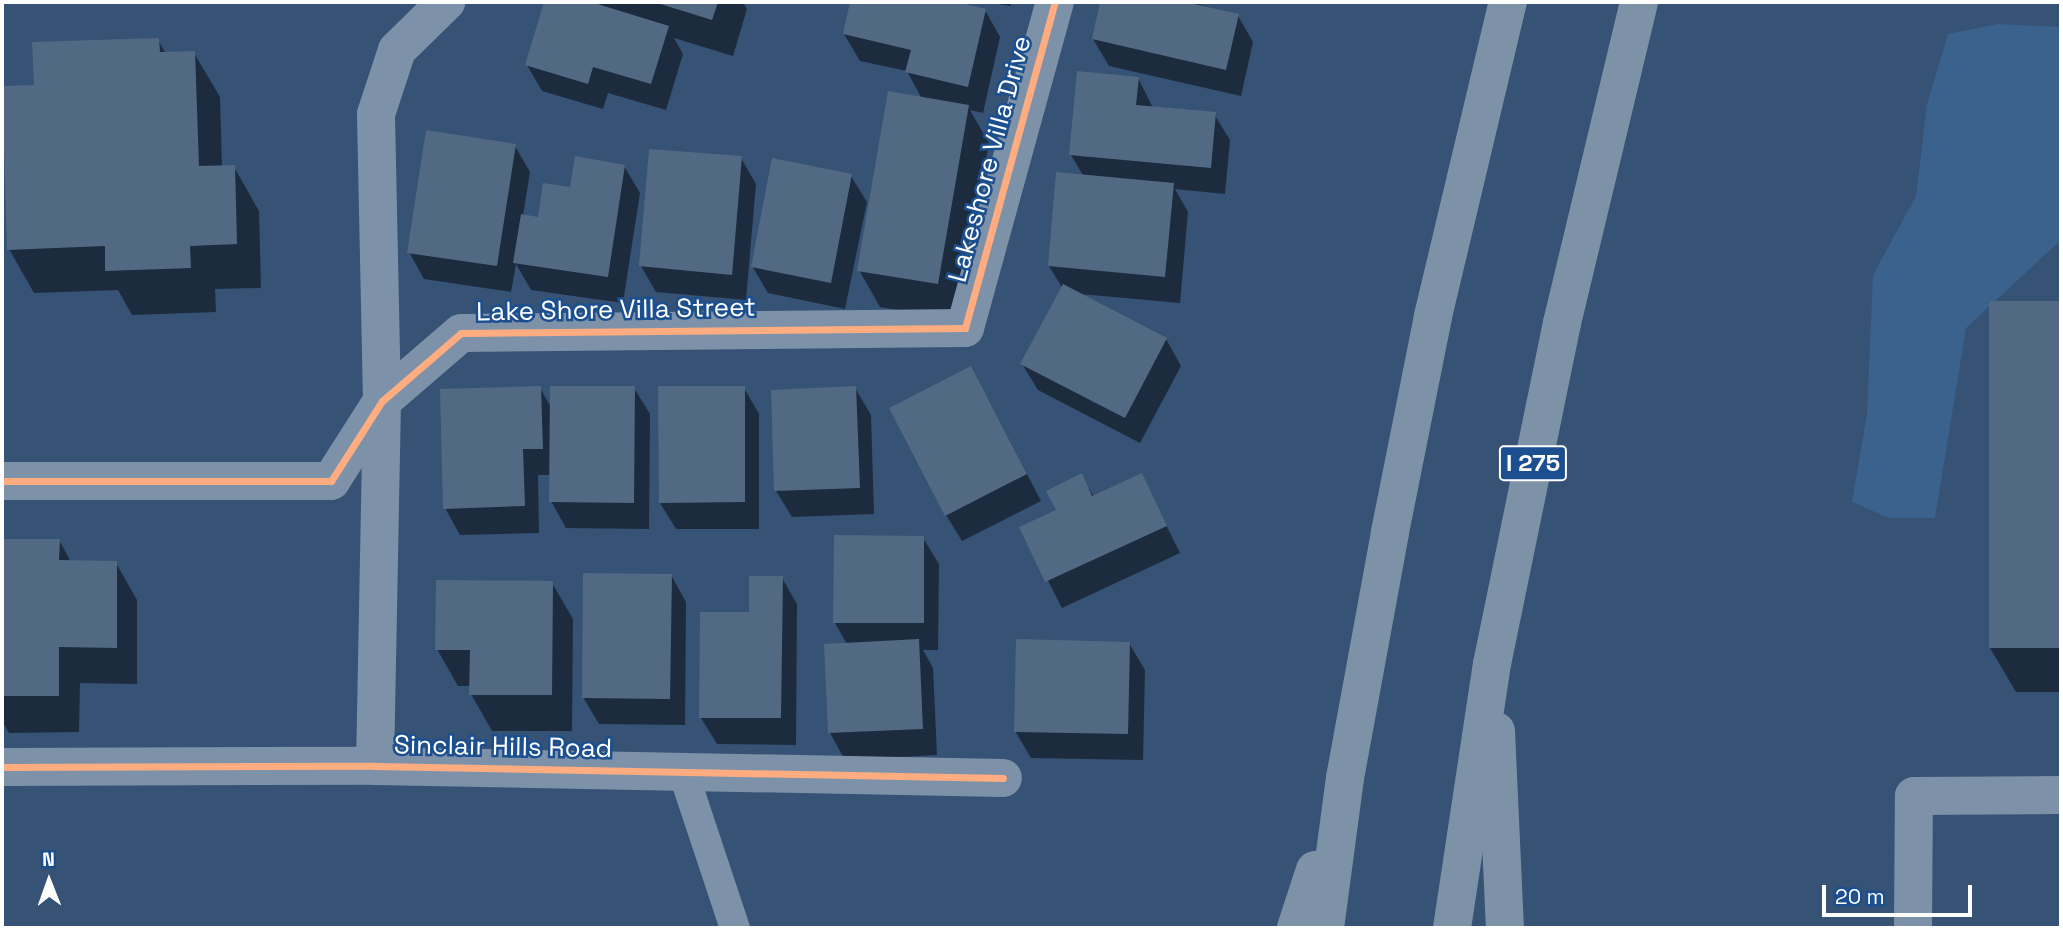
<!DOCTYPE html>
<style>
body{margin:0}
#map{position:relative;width:2063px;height:930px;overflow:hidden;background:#365274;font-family:"Space Grotesk",sans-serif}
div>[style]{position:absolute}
.water>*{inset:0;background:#3b618d}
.shadow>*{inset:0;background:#0007}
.building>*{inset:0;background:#526984}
.service>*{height:30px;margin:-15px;padding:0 15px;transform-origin:15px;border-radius:15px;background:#7d92a8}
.minor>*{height:38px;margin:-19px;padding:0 19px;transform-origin:19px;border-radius:19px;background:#7d92a8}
.motorway>*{height:38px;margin:-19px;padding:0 19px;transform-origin:19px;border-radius:19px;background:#7e92a7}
.cycleway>*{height:7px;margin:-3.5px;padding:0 3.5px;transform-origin:3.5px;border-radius:3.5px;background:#ffac80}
span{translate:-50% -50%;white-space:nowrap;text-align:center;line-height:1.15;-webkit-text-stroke:5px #1b4f8f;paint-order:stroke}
.shield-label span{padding:2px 5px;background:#1b4f8f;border:2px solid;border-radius:5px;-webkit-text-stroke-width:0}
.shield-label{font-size:24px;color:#fff;font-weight:700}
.street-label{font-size:26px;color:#fff}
.frame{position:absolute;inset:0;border:4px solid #fff;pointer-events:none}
.north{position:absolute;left:14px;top:846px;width:70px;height:70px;-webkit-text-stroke:5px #1b4f8f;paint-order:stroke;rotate:359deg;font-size:19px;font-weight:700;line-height:28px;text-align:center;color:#fff}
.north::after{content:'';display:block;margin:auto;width:24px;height:32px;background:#fff;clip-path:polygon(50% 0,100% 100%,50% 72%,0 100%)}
.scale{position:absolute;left:1822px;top:885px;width:150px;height:32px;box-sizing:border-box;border:4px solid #fff;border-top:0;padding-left:9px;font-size:21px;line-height:24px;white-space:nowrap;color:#fff;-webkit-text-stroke:5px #1b4f8f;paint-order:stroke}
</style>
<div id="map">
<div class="water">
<div style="clip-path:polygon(1998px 24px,2061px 27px,2061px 240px,1966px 328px,1935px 518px,1889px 518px,1852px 502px,1867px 414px,1873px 275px,1916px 196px,1927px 104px,1948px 34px)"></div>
</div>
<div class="shadow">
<div style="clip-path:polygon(546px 2px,743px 2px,747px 9px,733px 56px,674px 38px,683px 54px,666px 110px,608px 93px,603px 109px,542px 91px,527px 65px)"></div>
<div style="clip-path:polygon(852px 2px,949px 2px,985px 10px,1000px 37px,983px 113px,970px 110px,989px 143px,958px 320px,880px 307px,859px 270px,922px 99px,907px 71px,860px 61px,844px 34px)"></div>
<div style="clip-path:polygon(987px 2px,1011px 2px,1011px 6px)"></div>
<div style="clip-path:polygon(1102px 2px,1192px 2px,1238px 16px,1253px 42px,1241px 96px,1109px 66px,1093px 39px)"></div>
<div style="clip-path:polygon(158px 40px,166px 54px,194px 53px,220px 97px,222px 167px,234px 167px,259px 211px,261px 288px,215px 289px,216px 312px,132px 315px,118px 290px,34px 293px,9px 249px,36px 87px)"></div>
<div style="clip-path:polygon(1138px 78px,1153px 108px,1214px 114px,1230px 140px,1225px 194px,1175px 189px,1188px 212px,1180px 303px,1080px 294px,1166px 339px,1181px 366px,1140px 443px,1038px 390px,1022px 364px,1063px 289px,1049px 266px,1084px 177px,1071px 155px)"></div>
<div style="clip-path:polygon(515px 146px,530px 172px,523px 216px,539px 219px,571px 189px,624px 166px,640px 193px,623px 303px,531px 290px,516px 264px,511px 292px,424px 279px,409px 252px)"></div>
<div style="clip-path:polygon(741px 158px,756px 184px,746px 300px,656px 292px,641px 266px)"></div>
<div style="clip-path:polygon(851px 176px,867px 202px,845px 309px,768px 293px,752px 266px)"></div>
<div style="clip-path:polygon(1991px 303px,2061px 303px,2061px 692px,2016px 692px,1990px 648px)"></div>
<div style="clip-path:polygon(540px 388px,552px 409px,634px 388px,650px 414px,649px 529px,566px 528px,551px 501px,551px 475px,538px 475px,539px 533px,460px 535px,445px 508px)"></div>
<div style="clip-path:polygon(744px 388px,759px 414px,759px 529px,676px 529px,660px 503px)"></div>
<div style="clip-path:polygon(855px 388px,871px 415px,874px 514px,792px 517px,776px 491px)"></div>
<div style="clip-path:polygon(986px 395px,1041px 501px,962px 541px,946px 515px)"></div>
<div style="clip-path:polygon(1141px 475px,1180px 553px,1062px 608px,1021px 528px,1058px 510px,1082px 476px,1094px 497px)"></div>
<div style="clip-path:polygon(923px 538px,939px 564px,938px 650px,923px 650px,933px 668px,937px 755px,845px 760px,830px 733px,847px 644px,835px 623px)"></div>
<div style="clip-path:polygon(59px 540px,71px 562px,116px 563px,137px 600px,137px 684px,80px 683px,79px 732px,9px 733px,2px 721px,2px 541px)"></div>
<div style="clip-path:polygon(671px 575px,686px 602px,685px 725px,599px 724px,583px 697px)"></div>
<div style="clip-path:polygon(782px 578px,797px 604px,796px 745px,717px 744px,701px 718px,750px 614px)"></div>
<div style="clip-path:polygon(552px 583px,573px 619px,572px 731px,492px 731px,471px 694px,471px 686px,458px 686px,437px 649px)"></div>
<div style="clip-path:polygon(1129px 643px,1145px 670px,1143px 760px,1031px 758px,1015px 731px)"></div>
</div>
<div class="building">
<div style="clip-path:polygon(544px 2px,591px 2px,669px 26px,651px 84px,593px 67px,588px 84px,525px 65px)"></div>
<div style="clip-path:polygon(654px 2px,718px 2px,712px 20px)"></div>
<div style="clip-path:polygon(850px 2px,957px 2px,986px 9px,968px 87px,905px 72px,911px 50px,843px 34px)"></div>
<div style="clip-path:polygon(1100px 2px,1186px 2px,1239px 14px,1226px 70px,1092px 39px)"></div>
<div style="clip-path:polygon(159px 38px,160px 52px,195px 51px,199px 166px,235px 165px,237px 244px,190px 246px,191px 268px,105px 271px,105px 246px,7px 250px,2px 86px,34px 85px,32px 42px)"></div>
<div style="clip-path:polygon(1077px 71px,1139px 77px,1136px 105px,1216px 112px,1211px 168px,1069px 155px)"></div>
<div style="clip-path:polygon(888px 91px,969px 105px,938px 284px,857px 271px)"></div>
<div style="clip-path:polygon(426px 130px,516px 144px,497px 266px,407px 253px)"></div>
<div style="clip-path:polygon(649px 149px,742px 156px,732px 275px,639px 266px)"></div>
<div style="clip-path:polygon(575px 156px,625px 165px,608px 277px,513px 263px,521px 214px,538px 217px,543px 183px,570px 187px)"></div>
<div style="clip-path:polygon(772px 158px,852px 174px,831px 283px,751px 267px)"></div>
<div style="clip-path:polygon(1056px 172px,1174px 183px,1165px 277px,1048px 266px)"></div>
<div style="clip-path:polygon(1063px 284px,1167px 338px,1125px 418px,1020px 364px)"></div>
<div style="clip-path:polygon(1989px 301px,2061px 301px,2061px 648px,1989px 648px)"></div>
<div style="clip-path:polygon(971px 366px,1027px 474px,945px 516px,889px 408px)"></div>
<div style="clip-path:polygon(541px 386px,543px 449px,523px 449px,525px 506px,443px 509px,440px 389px)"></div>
<div style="clip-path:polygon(550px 386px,635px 386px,634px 503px,549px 502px)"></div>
<div style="clip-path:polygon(658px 386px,745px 386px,745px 502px,659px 503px)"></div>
<div style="clip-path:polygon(856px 386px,860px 488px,774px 491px,771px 390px)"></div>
<div style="clip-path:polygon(1082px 473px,1092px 496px,1142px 473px,1167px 526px,1045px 582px,1019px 527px,1056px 510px,1046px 491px)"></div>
<div style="clip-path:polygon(834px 535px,924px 536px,924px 623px,833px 623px)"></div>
<div style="clip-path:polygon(2px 539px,60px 539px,59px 560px,117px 561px,117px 648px,59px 647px,59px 696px,2px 696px)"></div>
<div style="clip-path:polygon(583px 573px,672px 574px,670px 699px,582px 698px)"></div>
<div style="clip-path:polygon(749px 576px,783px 576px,781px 718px,699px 718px,700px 612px,749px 612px)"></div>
<div style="clip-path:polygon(436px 580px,553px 581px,552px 695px,469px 695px,470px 650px,435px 650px)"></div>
<div style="clip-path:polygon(919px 639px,923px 729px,828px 733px,824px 644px)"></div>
<div style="clip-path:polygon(1016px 639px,1130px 642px,1128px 734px,1014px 732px)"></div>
</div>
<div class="service">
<div style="left:683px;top:772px;width:164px;rotate:71.6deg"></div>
</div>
<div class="minor">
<div style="left:2px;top:481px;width:329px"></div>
<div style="left:331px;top:481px;width:95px;rotate:-57.5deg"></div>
<div style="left:382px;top:401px;width:104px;rotate:-40.7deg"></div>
<div style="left:461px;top:333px;width:504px;rotate:-0.57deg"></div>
<div style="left:965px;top:328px;width:338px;rotate:-74.6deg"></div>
<div style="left:375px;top:766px;width:365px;rotate:-88.9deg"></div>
<div style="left:382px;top:401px;width:287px;rotate:-91.2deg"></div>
<div style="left:376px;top:114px;width:67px;rotate:-71.8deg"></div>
<div style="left:397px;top:50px;width:69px;rotate:-44.4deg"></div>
<div style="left:2px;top:767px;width:373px;rotate:-0.2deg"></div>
<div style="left:375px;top:766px;width:628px;rotate:1.09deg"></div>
<div style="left:1913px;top:928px;width:132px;rotate:-89.6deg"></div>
<div style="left:1914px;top:796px;width:147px;rotate:-0.4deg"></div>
</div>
<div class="motorway">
<div style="left:1496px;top:731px;width:197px;rotate:87.4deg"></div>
<div style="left:1296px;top:928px;width:61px;rotate:-71.9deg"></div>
<div style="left:1325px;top:928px;width:151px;rotate:-82.4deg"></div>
<div style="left:1345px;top:778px;width:250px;rotate:-79.6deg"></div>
<div style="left:1390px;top:532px;width:220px;rotate:-78.7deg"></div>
<div style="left:1433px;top:316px;width:323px;rotate:-76.6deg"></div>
<div style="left:1452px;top:928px;width:267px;rotate:-81.4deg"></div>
<div style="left:1492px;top:664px;width:348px;rotate:-78.4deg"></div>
<div style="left:1562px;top:323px;width:330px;rotate:-76.5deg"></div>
</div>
<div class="cycleway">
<div style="left:2px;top:481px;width:329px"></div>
<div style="left:331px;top:481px;width:95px;rotate:-57.5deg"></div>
<div style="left:382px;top:401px;width:104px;rotate:-40.7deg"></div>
<div style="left:461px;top:333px;width:504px;rotate:-0.57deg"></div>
<div style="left:965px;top:328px;width:338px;rotate:-74.6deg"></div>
<div style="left:2px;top:767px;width:373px;rotate:-0.2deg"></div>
<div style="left:375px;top:766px;width:628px;rotate:1.09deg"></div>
</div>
<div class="shield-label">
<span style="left:1533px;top:463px">I 275</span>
</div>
<div class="street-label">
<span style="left:990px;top:159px;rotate:-75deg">Lakeshore Villa Drive</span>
<span style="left:616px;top:310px;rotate:-1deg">Lake Shore Villa Street</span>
<span style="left:503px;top:747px;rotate:1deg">Sinclair Hills Road</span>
</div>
<div class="frame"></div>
<div class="north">N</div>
<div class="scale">20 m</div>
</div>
